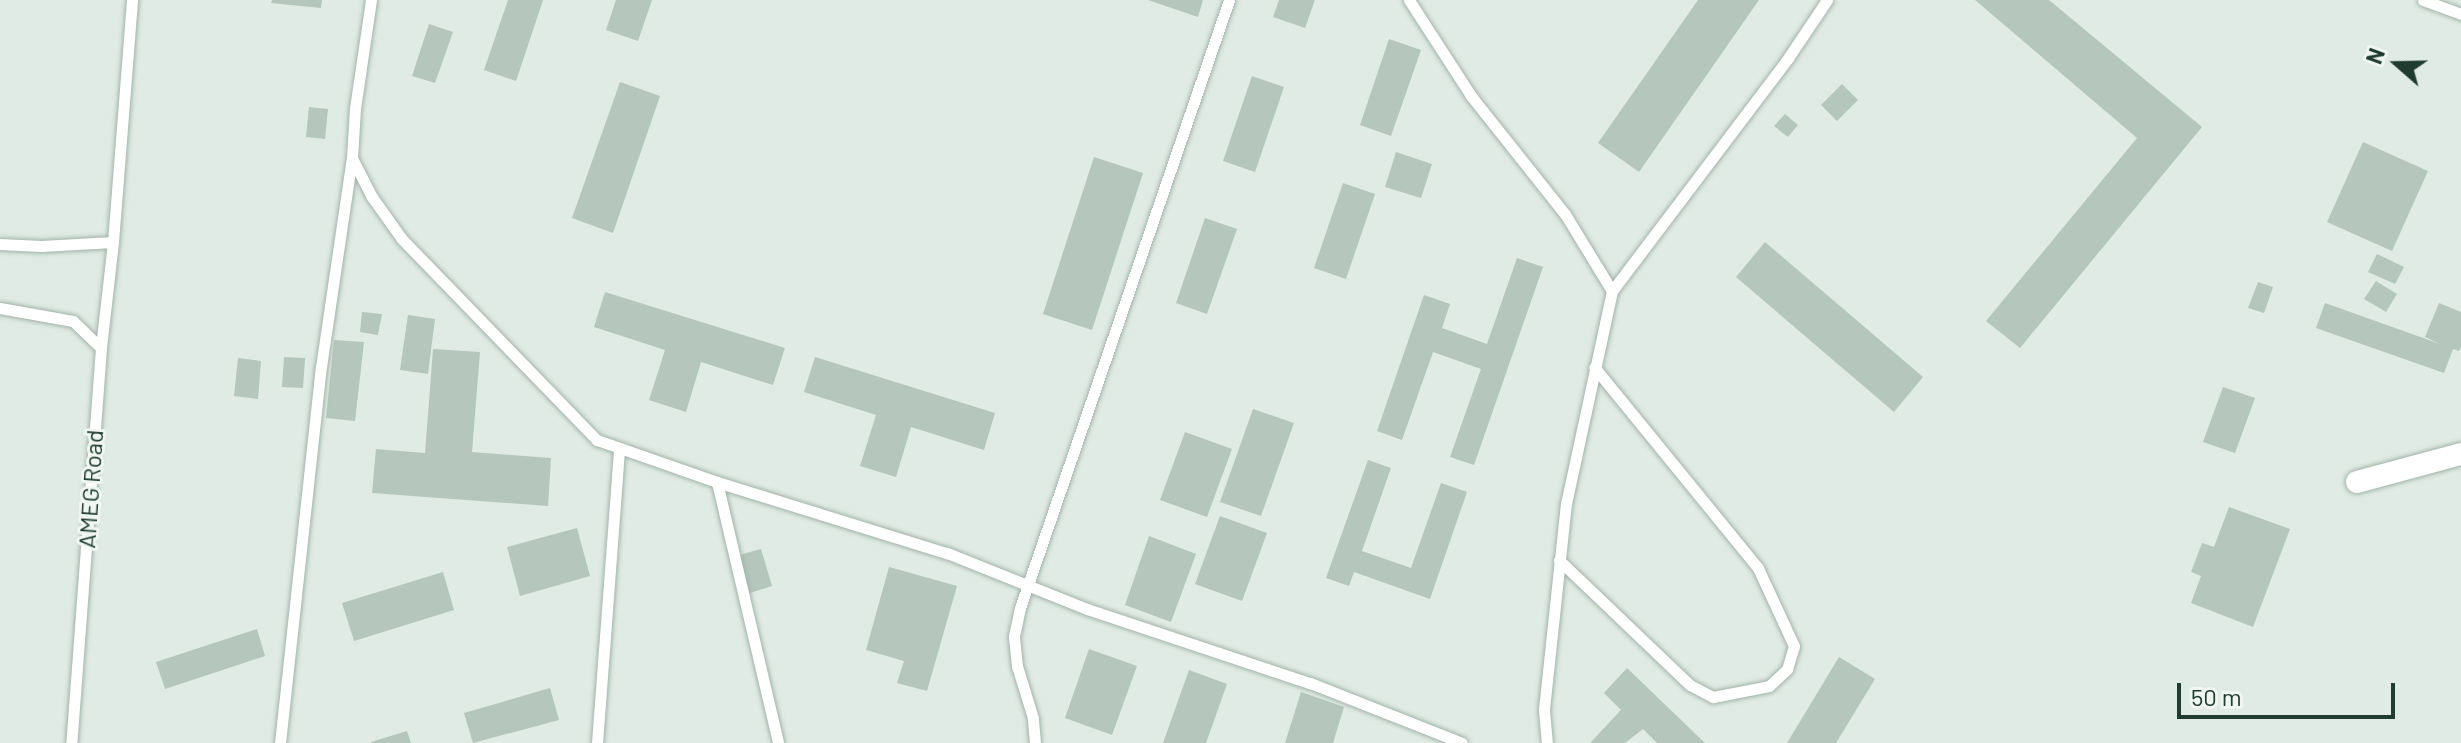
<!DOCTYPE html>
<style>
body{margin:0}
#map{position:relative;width:2461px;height:743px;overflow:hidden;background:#dfebe4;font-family:Barlow,sans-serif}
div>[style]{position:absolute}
.building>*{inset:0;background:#b5c6bc}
.roads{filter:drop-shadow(0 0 2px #a2b3aa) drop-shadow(0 0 2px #a2b3aa)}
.service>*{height:11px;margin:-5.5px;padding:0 5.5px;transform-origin:5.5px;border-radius:5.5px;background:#fff}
.minor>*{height:22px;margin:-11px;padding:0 11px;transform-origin:11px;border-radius:11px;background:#fff}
span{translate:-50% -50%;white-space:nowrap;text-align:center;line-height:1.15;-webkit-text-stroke:6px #f0f7f2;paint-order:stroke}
.street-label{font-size:24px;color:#203b2f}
.north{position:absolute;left:2357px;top:24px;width:80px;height:80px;-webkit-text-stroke:6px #f0f7f2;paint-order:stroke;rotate:290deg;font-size:22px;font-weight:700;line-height:32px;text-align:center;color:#203b2f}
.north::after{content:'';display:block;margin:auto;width:28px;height:36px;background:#203b2f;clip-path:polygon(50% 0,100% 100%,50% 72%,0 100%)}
.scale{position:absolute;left:2177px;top:683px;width:218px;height:36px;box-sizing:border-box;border:4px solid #203b2f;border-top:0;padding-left:10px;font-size:24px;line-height:28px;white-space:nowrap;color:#203b2f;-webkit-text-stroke:6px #f0f7f2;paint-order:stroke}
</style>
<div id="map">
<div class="building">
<div style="clip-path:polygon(272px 0,322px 0,321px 8px,271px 3px)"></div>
<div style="clip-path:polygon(508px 0,543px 0,516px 81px,484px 70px)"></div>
<div style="clip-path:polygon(616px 0,652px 0,638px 41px,606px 30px)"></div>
<div style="clip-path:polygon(1148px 0,1203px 0,1198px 17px)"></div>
<div style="clip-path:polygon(1279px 0,1315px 0,1305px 28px,1273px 17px)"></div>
<div style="clip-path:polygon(1698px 0,1759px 0,1639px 172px,1598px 143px)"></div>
<div style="clip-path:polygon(1975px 0,2049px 0,2202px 127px,2020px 348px,1986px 321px,2137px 138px)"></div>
<div style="clip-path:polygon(429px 24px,453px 32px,435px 83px,412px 76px)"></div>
<div style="clip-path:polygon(1389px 39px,1421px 50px,1391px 136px,1360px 125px)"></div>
<div style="clip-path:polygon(1252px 76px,1284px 87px,1255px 172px,1223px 161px)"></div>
<div style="clip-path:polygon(620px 82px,660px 96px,613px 233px,572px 218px)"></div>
<div style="clip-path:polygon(1842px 84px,1858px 100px,1837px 121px,1821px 105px)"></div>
<div style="clip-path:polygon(309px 107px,328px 109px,325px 139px,306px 137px)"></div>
<div style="clip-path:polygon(1785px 114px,1798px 125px,1788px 137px,1774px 126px)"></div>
<div style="clip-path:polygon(2363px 142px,2428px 171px,2392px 251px,2327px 222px)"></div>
<div style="clip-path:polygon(1396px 152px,1432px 164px,1421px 198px,1385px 187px)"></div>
<div style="clip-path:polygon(1094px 157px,1143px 173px,1092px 330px,1043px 314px)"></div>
<div style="clip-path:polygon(1343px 183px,1375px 194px,1346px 279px,1314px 268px)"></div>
<div style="clip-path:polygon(1205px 218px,1237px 229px,1207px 314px,1176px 303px)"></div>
<div style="clip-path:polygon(1765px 242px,1923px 377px,1894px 412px,1736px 277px)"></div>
<div style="clip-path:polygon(2377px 254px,2404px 267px,2395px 284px,2368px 272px)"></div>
<div style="clip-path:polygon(1517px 258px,1543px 267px,1474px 465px,1450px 457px,1481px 369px,1433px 352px,1402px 440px,1377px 431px,1424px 295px,1450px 304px,1442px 328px,1487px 344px)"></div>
<div style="clip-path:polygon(2376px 281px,2397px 294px,2386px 312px,2364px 299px)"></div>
<div style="clip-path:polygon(2258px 282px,2273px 287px,2264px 313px,2248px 308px)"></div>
<div style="clip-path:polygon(605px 292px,785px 348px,773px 385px,701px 362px,686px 412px,649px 400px,665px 350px,594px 327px)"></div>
<div style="clip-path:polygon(2325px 303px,2440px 344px,2425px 337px,2439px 303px,2461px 312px,2461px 347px,2459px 351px,2453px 349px,2444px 373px,2316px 328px)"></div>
<div style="clip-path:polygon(362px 312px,382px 314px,378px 335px,360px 332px)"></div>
<div style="clip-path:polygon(408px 315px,435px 319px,428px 374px,400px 370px)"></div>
<div style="clip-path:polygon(334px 340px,364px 342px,355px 421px,326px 418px)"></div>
<div style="clip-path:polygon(433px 349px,480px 352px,472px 452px,551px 458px,548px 506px,372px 493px,376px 449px,425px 453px)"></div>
<div style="clip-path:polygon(284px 357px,305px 358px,303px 388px,282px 387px)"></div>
<div style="clip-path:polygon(815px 357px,995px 413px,984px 450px,911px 427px,896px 477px,860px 466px,876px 415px,804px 392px)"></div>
<div style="clip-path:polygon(238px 358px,261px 361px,258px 399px,234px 396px)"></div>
<div style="clip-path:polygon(2223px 387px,2255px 398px,2235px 453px,2203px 442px)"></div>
<div style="clip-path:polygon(1253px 409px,1294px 423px,1261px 516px,1220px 502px)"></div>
<div style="clip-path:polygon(1185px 432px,1232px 449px,1207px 517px,1160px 500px)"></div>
<div style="clip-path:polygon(1368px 460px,1391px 468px,1362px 551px,1411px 568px,1441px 483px,1467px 492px,1430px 599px,1354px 572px,1349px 586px,1326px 578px)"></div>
<div style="clip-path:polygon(2229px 507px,2290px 529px,2253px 627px,2191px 603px,2201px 576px,2191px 572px,2202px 543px,2214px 547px)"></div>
<div style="clip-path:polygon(1220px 516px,1267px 533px,1242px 601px,1195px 584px)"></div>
<div style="clip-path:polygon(577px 528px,590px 576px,520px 596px,507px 547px)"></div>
<div style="clip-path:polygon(1149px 536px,1196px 554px,1171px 622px,1125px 605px)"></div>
<div style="clip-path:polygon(761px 549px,772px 586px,750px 593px,739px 555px)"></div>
<div style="clip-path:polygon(889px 567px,957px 586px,927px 691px,897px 683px,904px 661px,866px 650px)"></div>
<div style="clip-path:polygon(443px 572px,454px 610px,354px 641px,342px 603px)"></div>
<div style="clip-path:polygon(257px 629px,265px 656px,165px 689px,156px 662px)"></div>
<div style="clip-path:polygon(1089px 649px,1137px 666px,1112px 735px,1065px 718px)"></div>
<div style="clip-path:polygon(1839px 657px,1875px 679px,1836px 743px,1787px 743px)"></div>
<div style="clip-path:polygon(1627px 668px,1705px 743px,1657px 743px,1643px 729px,1625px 743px,1590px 743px,1621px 710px,1604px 693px)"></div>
<div style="clip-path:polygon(1189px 670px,1227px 684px,1206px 743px,1163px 743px)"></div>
<div style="clip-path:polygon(550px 688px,559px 720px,473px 743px,464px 713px)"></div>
<div style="clip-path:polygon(1301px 692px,1344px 707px,1333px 743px,1285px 743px)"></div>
<div style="clip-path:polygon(407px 731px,411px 743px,372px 743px,371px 742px)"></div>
</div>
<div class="roads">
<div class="service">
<div style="left:371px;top:0;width:109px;rotate:98.4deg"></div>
<div style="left:355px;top:108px;width:50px;rotate:93.4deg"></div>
<div style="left:352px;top:158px;width:44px;rotate:62.9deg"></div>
<div style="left:372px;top:197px;width:52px;rotate:54.5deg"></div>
<div style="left:402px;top:239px;width:280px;rotate:45.9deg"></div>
<div style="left:597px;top:440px;width:127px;rotate:19.3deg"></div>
<div style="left:717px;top:482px;width:241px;rotate:17.2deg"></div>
<div style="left:947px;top:553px;width:151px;rotate:21.8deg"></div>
<div style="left:1087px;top:609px;width:235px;rotate:18.4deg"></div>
<div style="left:1310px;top:683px;width:163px;rotate:21.5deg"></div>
<div style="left:1409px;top:0;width:114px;rotate:57.1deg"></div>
<div style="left:1471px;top:96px;width:151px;rotate:51.5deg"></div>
<div style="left:1565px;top:214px;width:90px;rotate:58.6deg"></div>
<div style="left:1612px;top:291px;width:217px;rotate:102.2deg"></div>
<div style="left:1566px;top:503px;width:208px;rotate:96.1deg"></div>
<div style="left:1544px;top:710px;width:33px;rotate:85deg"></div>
<div style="left:2423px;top:0;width:40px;rotate:20.2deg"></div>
<div style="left:113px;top:242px;width:243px;rotate:-85.5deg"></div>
<div style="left:0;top:244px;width:41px;rotate:2.8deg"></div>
<div style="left:41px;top:246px;width:72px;rotate:-3.2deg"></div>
<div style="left:113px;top:242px;width:107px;rotate:96.5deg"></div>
<div style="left:1612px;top:291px;width:292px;rotate:-52.9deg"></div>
<div style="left:1788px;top:58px;width:70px;rotate:-56.1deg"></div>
<div style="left:0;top:308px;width:74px;rotate:10.1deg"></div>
<div style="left:73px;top:321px;width:39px;rotate:44deg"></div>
<div style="left:101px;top:348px;width:396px;rotate:94.3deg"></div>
<div style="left:717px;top:482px;width:268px;rotate:76.8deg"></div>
<div style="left:1559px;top:560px;width:181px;rotate:43.7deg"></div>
<div style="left:1690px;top:685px;width:26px;rotate:28deg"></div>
<div style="left:1713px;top:697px;width:57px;rotate:-11.1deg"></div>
<div style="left:1769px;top:686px;width:25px;rotate:-43deg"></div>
<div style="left:1787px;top:669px;width:24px;rotate:-73deg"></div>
<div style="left:1794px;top:646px;width:86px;rotate:-114.8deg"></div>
<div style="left:1758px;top:568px;width:259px;rotate:-129.2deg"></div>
<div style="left:280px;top:743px;width:378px;rotate:-83.8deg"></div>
<div style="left:321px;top:367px;width:211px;rotate:-81.6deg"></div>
<div style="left:597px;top:743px;width:296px;rotate:-85.7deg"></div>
<div style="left:1035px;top:743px;width:25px;rotate:-95deg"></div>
<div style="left:1033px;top:718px;width:54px;rotate:-107.1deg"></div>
<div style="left:1017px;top:666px;width:30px;rotate:-96deg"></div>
<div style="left:1014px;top:636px;width:29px;rotate:-78deg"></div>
<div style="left:1020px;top:608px;width:643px;rotate:-71.03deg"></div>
</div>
<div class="minor">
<div style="left:2357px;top:482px;width:108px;rotate:-15.1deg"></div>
</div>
</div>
<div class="street-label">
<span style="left:90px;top:489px;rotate:-86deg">AMEG Road</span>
</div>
<div class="north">N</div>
<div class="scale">50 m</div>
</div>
